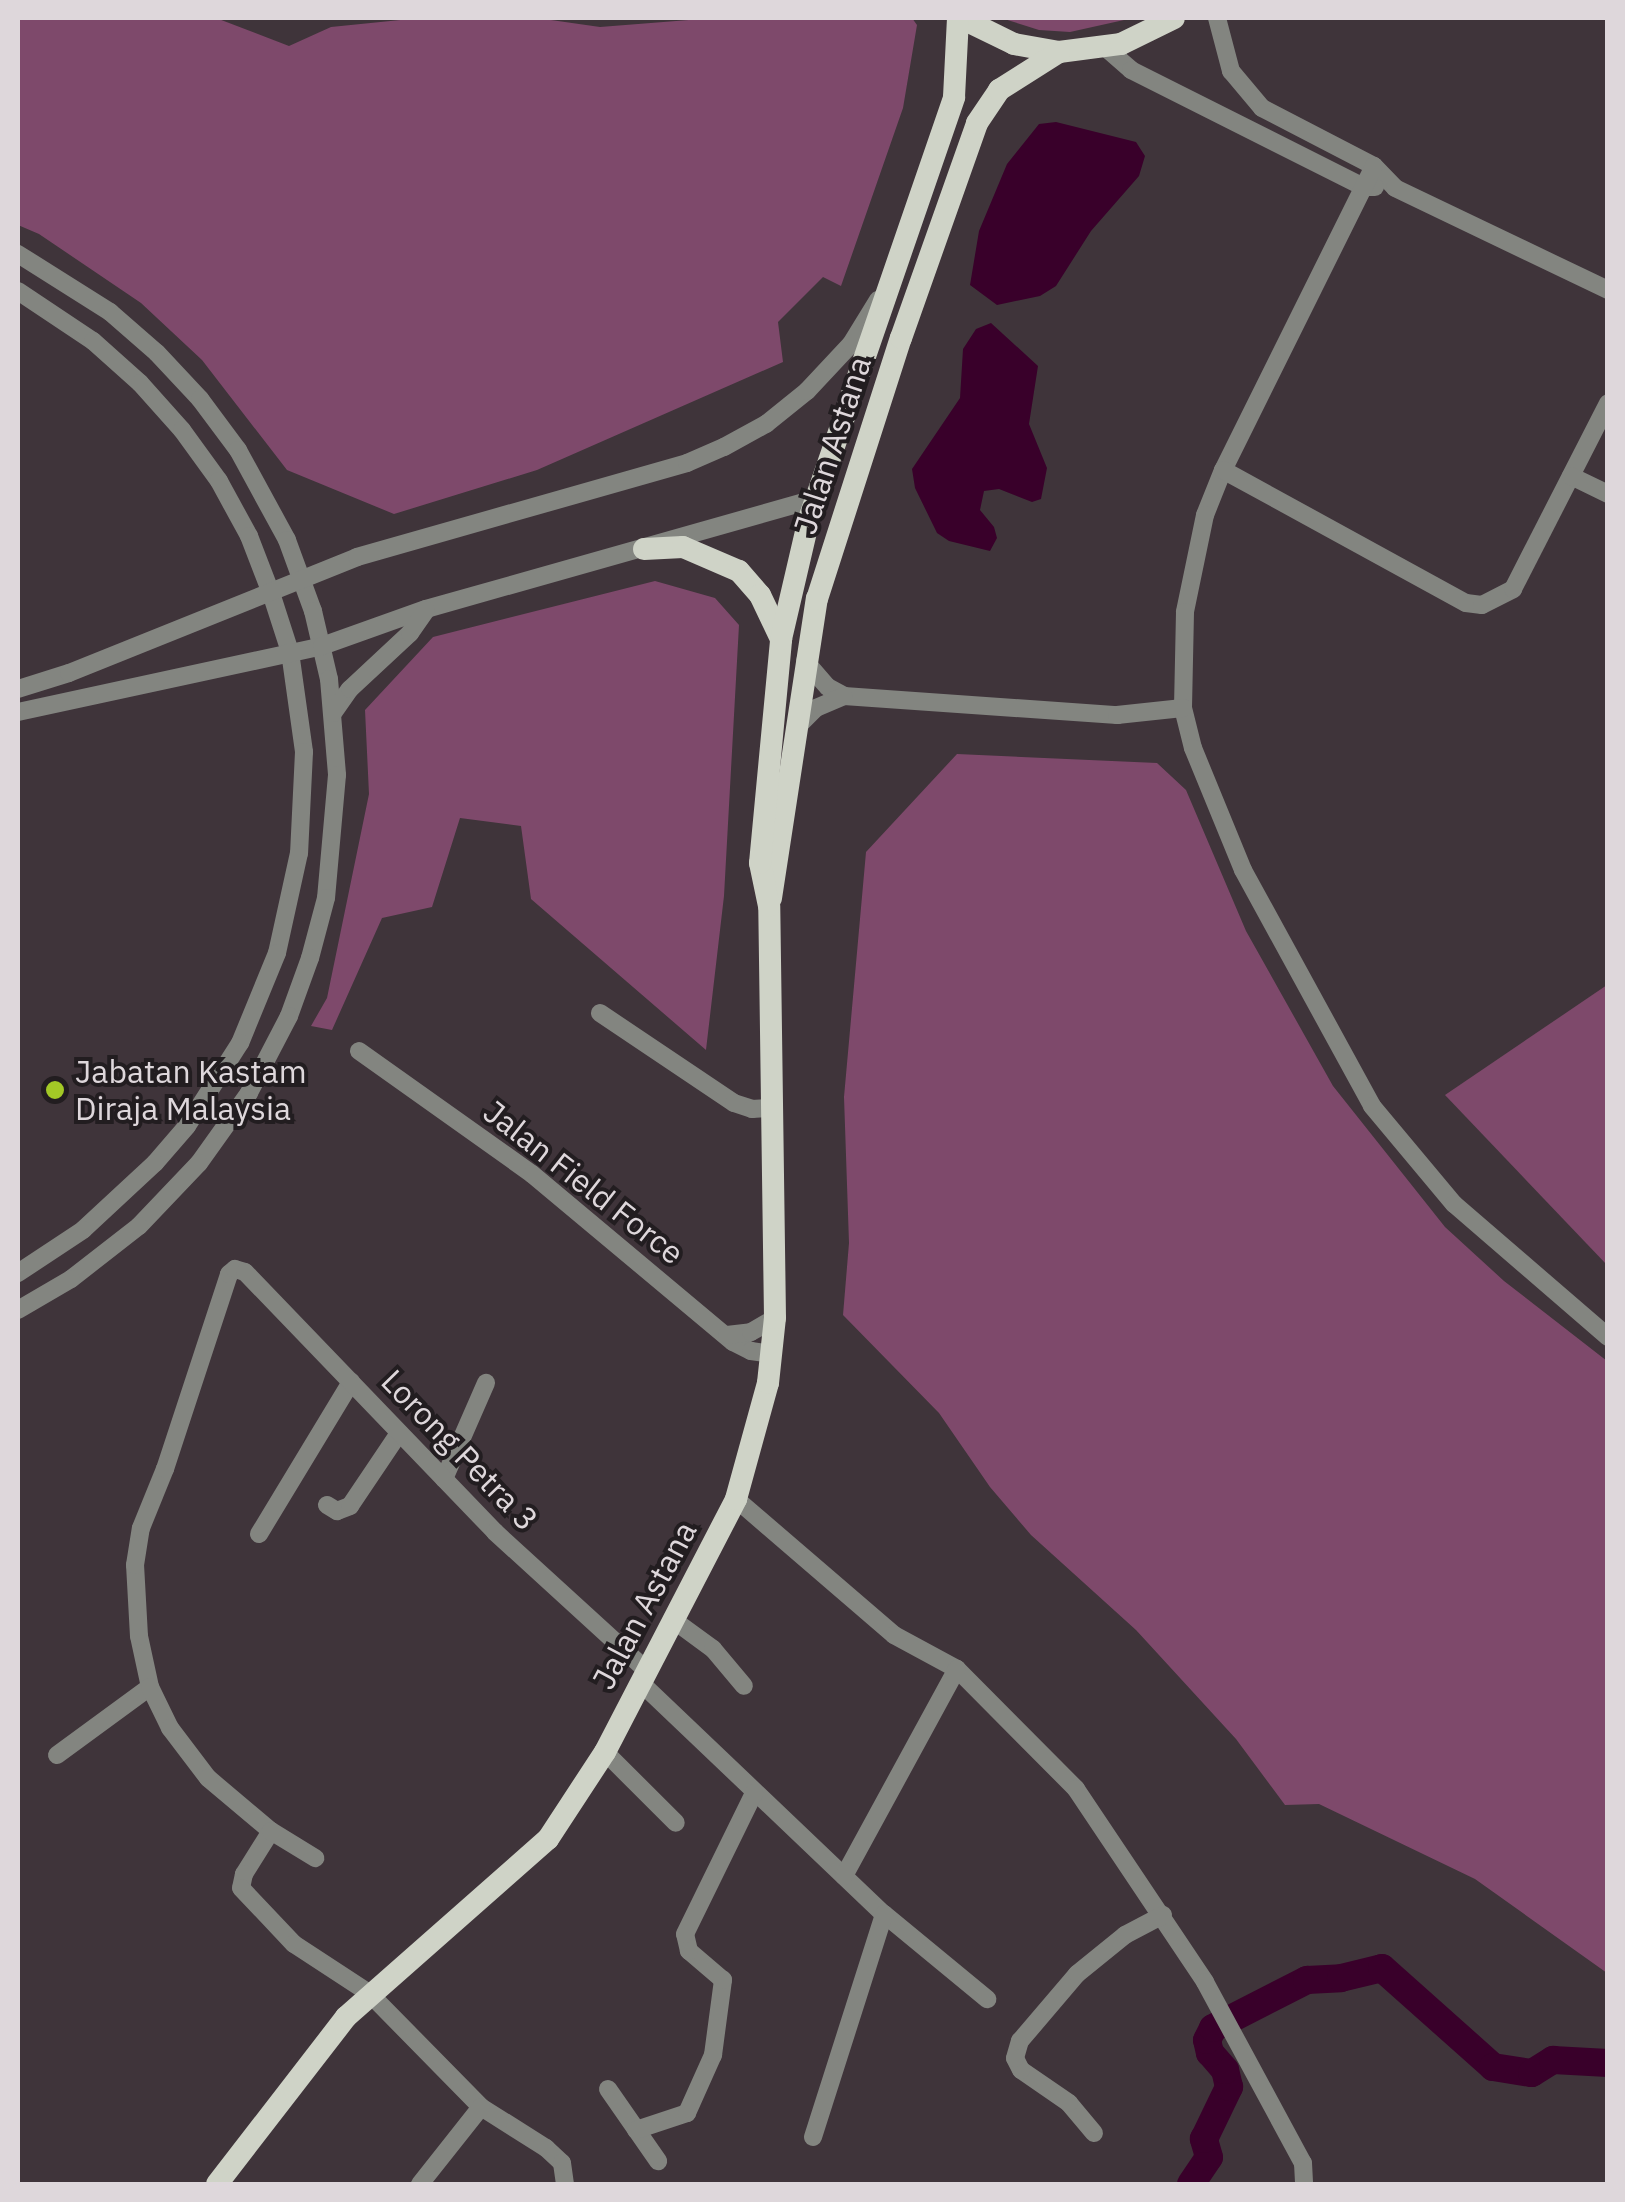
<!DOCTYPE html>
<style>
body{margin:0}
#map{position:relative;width:1625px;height:2202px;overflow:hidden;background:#3f343a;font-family:"IBM Plex Sans",sans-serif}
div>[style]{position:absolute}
.green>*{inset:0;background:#7e496b}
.water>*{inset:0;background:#39002a}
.river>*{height:28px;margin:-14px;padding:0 14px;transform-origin:14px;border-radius:14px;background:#39002a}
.minor>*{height:18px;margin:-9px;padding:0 9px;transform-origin:9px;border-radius:9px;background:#838580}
.major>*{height:22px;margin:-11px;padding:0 11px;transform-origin:11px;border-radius:11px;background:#cfd3c7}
.dots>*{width:28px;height:28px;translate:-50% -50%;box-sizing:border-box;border:5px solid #221d20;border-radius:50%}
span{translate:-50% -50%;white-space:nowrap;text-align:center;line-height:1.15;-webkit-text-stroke:8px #221d20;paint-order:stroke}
.street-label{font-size:32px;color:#ded7db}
.poi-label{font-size:32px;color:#ded7db}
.left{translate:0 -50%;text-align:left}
.frame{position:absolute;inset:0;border:20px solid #ded7db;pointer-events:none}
</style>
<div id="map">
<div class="green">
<div style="clip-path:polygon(18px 18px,216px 18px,289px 46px,331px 27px,420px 18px,537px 18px,600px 27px,714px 18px,912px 18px,917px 25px,903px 108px,841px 286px,823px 277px,778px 322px,783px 362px,537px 470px,394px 514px,287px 470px,202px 360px,141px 303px,39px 234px,18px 225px)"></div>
<div style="clip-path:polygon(1001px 18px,1133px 18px,1070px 32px,1039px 30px)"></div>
<div style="clip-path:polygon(655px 581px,715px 598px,739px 625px,724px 896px,706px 1050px,531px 899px,521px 826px,460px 818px,432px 907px,382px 918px,332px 1030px,311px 1026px,327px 998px,369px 794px,365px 710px,433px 637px)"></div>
<div style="clip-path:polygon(957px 754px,1157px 763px,1186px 790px,1246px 931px,1333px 1086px,1445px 1227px,1504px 1281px,1607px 1361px,1607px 1973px,1475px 1879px,1319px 1804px,1285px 1805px,1236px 1739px,1136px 1630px,1031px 1535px,990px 1487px,939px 1413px,843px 1315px,849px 1243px,844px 1097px,866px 852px)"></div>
<div style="clip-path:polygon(1607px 985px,1607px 1265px,1445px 1095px)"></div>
</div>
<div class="water">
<div style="clip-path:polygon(1056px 122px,1136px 142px,1145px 156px,1139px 176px,1091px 231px,1056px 286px,1040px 296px,997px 305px,970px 285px,979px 231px,1007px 164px,1039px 124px)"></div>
<div style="clip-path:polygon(991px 323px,1038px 366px,1029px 424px,1047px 468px,1041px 499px,1032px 502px,999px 489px,984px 491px,980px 510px,994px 527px,997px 538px,990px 551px,949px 541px,937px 533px,915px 488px,912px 469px,960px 398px,963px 349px,976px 329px)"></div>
</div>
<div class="river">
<div style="left:1191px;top:2184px;width:32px;rotate:-56deg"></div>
<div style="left:1209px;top:2157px;width:19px;rotate:-106deg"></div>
<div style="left:1204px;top:2139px;width:58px;rotate:-64.3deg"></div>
<div style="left:1229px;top:2087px;width:17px;rotate:-103deg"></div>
<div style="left:1225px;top:2070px;width:23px;rotate:-131deg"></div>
<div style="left:1210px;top:2053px;width:13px;rotate:-103deg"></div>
<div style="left:1207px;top:2040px;width:13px;rotate:-63deg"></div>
<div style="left:1213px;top:2028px;width:106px;rotate:-27.1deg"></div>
<div style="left:1307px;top:1980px;width:34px;rotate:-3deg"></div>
<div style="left:1341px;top:1978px;width:42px;rotate:-13.7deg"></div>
<div style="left:1382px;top:1968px;width:149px;rotate:41.7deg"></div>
<div style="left:1493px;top:2067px;width:39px;rotate:9deg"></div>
<div style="left:1532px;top:2073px;width:25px;rotate:-32deg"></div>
<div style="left:1553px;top:2060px;width:55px;rotate:3.1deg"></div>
</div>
<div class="minor">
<div style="left:1217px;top:18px;width:55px;rotate:75.2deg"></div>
<div style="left:1231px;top:71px;width:48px;rotate:50deg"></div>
<div style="left:1262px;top:108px;width:126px;rotate:27.4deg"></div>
<div style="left:1374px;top:166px;width:30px;rotate:46deg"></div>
<div style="left:1395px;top:188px;width:236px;rotate:25.6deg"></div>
<div style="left:1106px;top:48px;width:33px;rotate:41deg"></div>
<div style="left:1131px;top:70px;width:261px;rotate:26.7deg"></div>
<div style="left:1364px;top:187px;width:11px"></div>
<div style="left:1374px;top:166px;width:339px;rotate:116.4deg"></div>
<div style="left:1223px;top:470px;width:48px;rotate:111.8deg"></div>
<div style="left:1205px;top:515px;width:99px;rotate:101.7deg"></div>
<div style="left:1185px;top:612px;width:96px;rotate:91.2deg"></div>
<div style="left:1183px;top:708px;width:41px;rotate:76deg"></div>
<div style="left:1193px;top:748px;width:132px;rotate:67.7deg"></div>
<div style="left:1243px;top:870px;width:269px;rotate:61.3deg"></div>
<div style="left:1372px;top:1106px;width:128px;rotate:50.1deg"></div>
<div style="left:1454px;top:1204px;width:203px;rotate:40.8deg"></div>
<div style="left:18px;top:254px;width:109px;rotate:32.2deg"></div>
<div style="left:110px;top:312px;width:62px;rotate:41.1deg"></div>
<div style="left:157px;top:353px;width:63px;rotate:46.9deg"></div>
<div style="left:200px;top:399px;width:64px;rotate:53.3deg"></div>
<div style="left:238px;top:450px;width:102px;rotate:61.4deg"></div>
<div style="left:287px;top:540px;width:76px;rotate:69.9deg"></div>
<div style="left:313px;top:611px;width:70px;rotate:76.8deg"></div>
<div style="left:329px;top:679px;width:96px;rotate:85.2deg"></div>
<div style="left:337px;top:775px;width:123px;rotate:95.1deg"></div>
<div style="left:326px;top:898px;width:62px;rotate:104.9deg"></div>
<div style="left:310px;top:958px;width:62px;rotate:109.9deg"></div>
<div style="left:289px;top:1016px;width:87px;rotate:117.5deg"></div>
<div style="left:249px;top:1093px;width:86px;rotate:125.5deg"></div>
<div style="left:199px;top:1163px;width:87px;rotate:133.6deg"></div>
<div style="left:139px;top:1226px;width:86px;rotate:142.1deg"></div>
<div style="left:71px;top:1279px;width:61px;rotate:149.7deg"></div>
<div style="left:18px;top:291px;width:90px;rotate:33.7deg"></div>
<div style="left:93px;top:341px;width:63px;rotate:41.8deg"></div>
<div style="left:140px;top:383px;width:63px;rotate:48.2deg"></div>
<div style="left:182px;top:430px;width:63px;rotate:54deg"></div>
<div style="left:219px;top:481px;width:63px;rotate:61.4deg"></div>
<div style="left:249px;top:536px;width:61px;rotate:68.9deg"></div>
<div style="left:271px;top:593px;width:62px;rotate:72.1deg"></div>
<div style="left:290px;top:652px;width:101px;rotate:82deg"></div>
<div style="left:304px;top:752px;width:101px;rotate:92.8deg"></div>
<div style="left:299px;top:853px;width:102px;rotate:102.4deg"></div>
<div style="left:277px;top:953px;width:97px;rotate:112.3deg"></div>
<div style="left:240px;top:1043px;width:98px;rotate:122.6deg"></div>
<div style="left:187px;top:1126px;width:49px;rotate:130.9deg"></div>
<div style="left:155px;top:1163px;width:98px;rotate:137.1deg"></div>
<div style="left:83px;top:1230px;width:78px;rotate:146.5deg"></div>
<div style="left:1223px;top:470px;width:277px;rotate:28.7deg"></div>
<div style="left:1466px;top:603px;width:16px;rotate:7deg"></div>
<div style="left:1482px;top:605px;width:35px;rotate:-27deg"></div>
<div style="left:1513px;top:589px;width:209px;rotate:-62.9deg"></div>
<div style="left:1571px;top:476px;width:41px;rotate:25.9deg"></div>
<div style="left:805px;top:661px;width:35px;rotate:49deg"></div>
<div style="left:828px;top:687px;width:18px;rotate:29deg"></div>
<div style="left:844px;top:696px;width:274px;rotate:4deg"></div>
<div style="left:1117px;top:715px;width:66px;rotate:-6.1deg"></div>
<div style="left:18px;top:689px;width:53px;rotate:-17.4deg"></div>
<div style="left:69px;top:673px;width:310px;rotate:-21.9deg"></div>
<div style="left:357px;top:557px;width:343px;rotate:-15.9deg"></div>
<div style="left:687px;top:463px;width:40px;rotate:-23.4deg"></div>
<div style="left:724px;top:447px;width:48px;rotate:-28.7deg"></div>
<div style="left:766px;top:424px;width:53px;rotate:-38.8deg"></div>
<div style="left:807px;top:391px;width:64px;rotate:-46.9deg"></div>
<div style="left:851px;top:344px;width:52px;rotate:-58.5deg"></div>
<div style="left:18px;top:712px;width:311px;rotate:-12.2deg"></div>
<div style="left:322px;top:646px;width:110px;rotate:-19.6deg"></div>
<div style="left:426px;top:609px;width:405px;rotate:-15.8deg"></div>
<div style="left:333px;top:713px;width:29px;rotate:-55deg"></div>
<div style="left:350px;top:689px;width:82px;rotate:-43deg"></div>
<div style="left:410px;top:633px;width:28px;rotate:-55deg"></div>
<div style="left:796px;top:728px;width:28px;rotate:-45deg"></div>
<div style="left:816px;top:708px;width:30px;rotate:-23deg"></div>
<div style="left:600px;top:1013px;width:161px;rotate:33.9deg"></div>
<div style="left:734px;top:1103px;width:19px;rotate:18deg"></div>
<div style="left:752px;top:1109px;width:16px;rotate:-4deg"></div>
<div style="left:359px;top:1051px;width:212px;rotate:35.4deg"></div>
<div style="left:532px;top:1174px;width:262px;rotate:39.9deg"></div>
<div style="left:733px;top:1342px;width:20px;rotate:27deg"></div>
<div style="left:751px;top:1351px;width:21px;rotate:8deg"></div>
<div style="left:727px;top:1335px;width:24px;rotate:-7deg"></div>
<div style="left:751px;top:1332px;width:28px;rotate:-30deg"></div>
<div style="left:444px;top:1479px;width:105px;rotate:-66.4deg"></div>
<div style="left:736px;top:1499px;width:208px;rotate:40.7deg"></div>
<div style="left:894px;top:1635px;width:72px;rotate:28.4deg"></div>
<div style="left:957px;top:1669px;width:169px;rotate:45.2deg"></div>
<div style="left:1076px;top:1789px;width:232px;rotate:56.2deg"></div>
<div style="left:1205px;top:1982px;width:206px;rotate:61.6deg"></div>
<div style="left:1303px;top:2163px;width:21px;rotate:87deg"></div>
<div style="left:327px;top:1505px;width:12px;rotate:31deg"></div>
<div style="left:337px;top:1511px;width:14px;rotate:-21deg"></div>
<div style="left:350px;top:1506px;width:88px;rotate:-56.1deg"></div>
<div style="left:259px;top:1534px;width:178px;rotate:-58.8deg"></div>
<div style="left:672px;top:1619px;width:51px;rotate:36.2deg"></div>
<div style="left:713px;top:1649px;width:48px;rotate:50deg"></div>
<div style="left:640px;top:1682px;width:337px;rotate:43.6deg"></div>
<div style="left:884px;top:1914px;width:134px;rotate:39.5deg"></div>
<div style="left:150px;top:1687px;width:52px;rotate:-102.2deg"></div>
<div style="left:139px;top:1636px;width:71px;rotate:-93.2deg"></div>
<div style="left:135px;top:1565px;width:37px;rotate:-81deg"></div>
<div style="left:141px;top:1528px;width:64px;rotate:-67.9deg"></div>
<div style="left:165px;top:1469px;width:205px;rotate:-71.8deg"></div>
<div style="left:229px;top:1274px;width:8px;rotate:-40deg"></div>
<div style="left:235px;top:1269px;width:10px;rotate:17deg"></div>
<div style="left:245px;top:1272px;width:361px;rotate:46.1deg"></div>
<div style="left:495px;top:1532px;width:205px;rotate:42.4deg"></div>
<div style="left:605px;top:1752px;width:100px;rotate:45deg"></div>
<div style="left:57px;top:1755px;width:115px;rotate:-36.2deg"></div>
<div style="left:150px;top:1687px;width:46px;rotate:64deg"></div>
<div style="left:170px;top:1728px;width:63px;rotate:52.8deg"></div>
<div style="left:208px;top:1778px;width:82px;rotate:40.1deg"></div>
<div style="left:271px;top:1831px;width:51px;rotate:122.1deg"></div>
<div style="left:244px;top:1874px;width:14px;rotate:102deg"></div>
<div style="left:241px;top:1888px;width:77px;rotate:46.6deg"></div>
<div style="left:294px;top:1944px;width:90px;rotate:33.2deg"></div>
<div style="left:369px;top:1993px;width:160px;rotate:45.5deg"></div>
<div style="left:481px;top:2107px;width:77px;rotate:32.2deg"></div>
<div style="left:546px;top:2148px;width:22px;rotate:43deg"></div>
<div style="left:562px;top:2163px;width:21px;rotate:82deg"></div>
<div style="left:271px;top:1831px;width:52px;rotate:31.5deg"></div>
<div style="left:844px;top:1876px;width:236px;rotate:-61.4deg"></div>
<div style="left:608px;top:2089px;width:88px;rotate:55.2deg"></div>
<div style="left:636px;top:2130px;width:54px;rotate:-18.4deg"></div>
<div style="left:687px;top:2113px;width:64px;rotate:-65.9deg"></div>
<div style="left:713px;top:2055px;width:76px;rotate:-82.4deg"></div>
<div style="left:723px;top:1980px;width:45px;rotate:-139.5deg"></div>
<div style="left:689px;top:1951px;width:17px;rotate:-103deg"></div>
<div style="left:685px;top:1934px;width:157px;rotate:-63.9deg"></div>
<div style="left:1094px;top:2133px;width:39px;rotate:-130deg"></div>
<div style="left:1069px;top:2103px;width:58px;rotate:-145.5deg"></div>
<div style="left:1021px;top:2070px;width:13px;rotate:-117deg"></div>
<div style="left:1015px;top:2058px;width:18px;rotate:-74deg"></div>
<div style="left:1020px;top:2041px;width:88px;rotate:-49.6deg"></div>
<div style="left:1077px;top:1974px;width:62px;rotate:-39.1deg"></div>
<div style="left:1125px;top:1935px;width:43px;rotate:-27.8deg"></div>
<div style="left:813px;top:2137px;width:234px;rotate:-72.3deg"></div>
<div style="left:420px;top:2184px;width:98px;rotate:-51.6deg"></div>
</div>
<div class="major">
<div style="left:961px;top:18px;width:59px;rotate:26.1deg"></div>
<div style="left:1014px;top:44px;width:46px;rotate:10.1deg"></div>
<div style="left:1059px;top:52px;width:63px;rotate:-7.4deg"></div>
<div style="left:1121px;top:44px;width:59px;rotate:-26.1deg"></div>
<div style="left:644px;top:549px;width:39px;rotate:-3deg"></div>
<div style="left:683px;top:547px;width:61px;rotate:23.2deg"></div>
<div style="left:739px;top:571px;width:32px;rotate:49deg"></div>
<div style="left:760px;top:595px;width:49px;rotate:64.5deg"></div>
<div style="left:771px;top:898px;width:303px;rotate:-81.3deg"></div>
<div style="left:817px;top:599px;width:274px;rotate:-72.2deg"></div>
<div style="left:901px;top:338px;width:228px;rotate:-70.5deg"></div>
<div style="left:977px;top:123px;width:40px;rotate:-56deg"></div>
<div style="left:999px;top:90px;width:71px;rotate:-32.3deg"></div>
<div style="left:217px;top:2184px;width:211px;rotate:-52.3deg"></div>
<div style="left:346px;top:2017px;width:269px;rotate:-41.4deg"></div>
<div style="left:548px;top:1839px;width:104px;rotate:-56.8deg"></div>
<div style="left:605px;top:1752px;width:285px;rotate:-62.6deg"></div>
<div style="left:736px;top:1499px;width:120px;rotate:-74.6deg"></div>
<div style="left:768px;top:1383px;width:65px;rotate:-83.9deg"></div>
<div style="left:775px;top:1318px;width:412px;rotate:-90.8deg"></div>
<div style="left:769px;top:906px;width:44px;rotate:-101.8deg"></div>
<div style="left:760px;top:863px;width:225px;rotate:-84.6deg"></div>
<div style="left:781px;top:639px;width:123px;rotate:-76.9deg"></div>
<div style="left:809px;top:519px;width:446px;rotate:-71deg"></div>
<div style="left:954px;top:97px;width:79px;rotate:-87.1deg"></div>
</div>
<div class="dots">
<div style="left:55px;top:1090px;background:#a3c926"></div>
</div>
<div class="street-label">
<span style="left:832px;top:445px;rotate:-72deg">Jalan Astana</span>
<span style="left:584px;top:1182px;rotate:38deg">Jalan Field Force</span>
<span style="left:460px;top:1450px;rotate:46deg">Lorong Petra 3</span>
<span style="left:644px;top:1605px;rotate:-62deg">Jalan Astana</span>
</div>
<div class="poi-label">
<span class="left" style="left:75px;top:1090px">Jabatan Kastam<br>Diraja Malaysia</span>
</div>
<div class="frame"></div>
</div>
